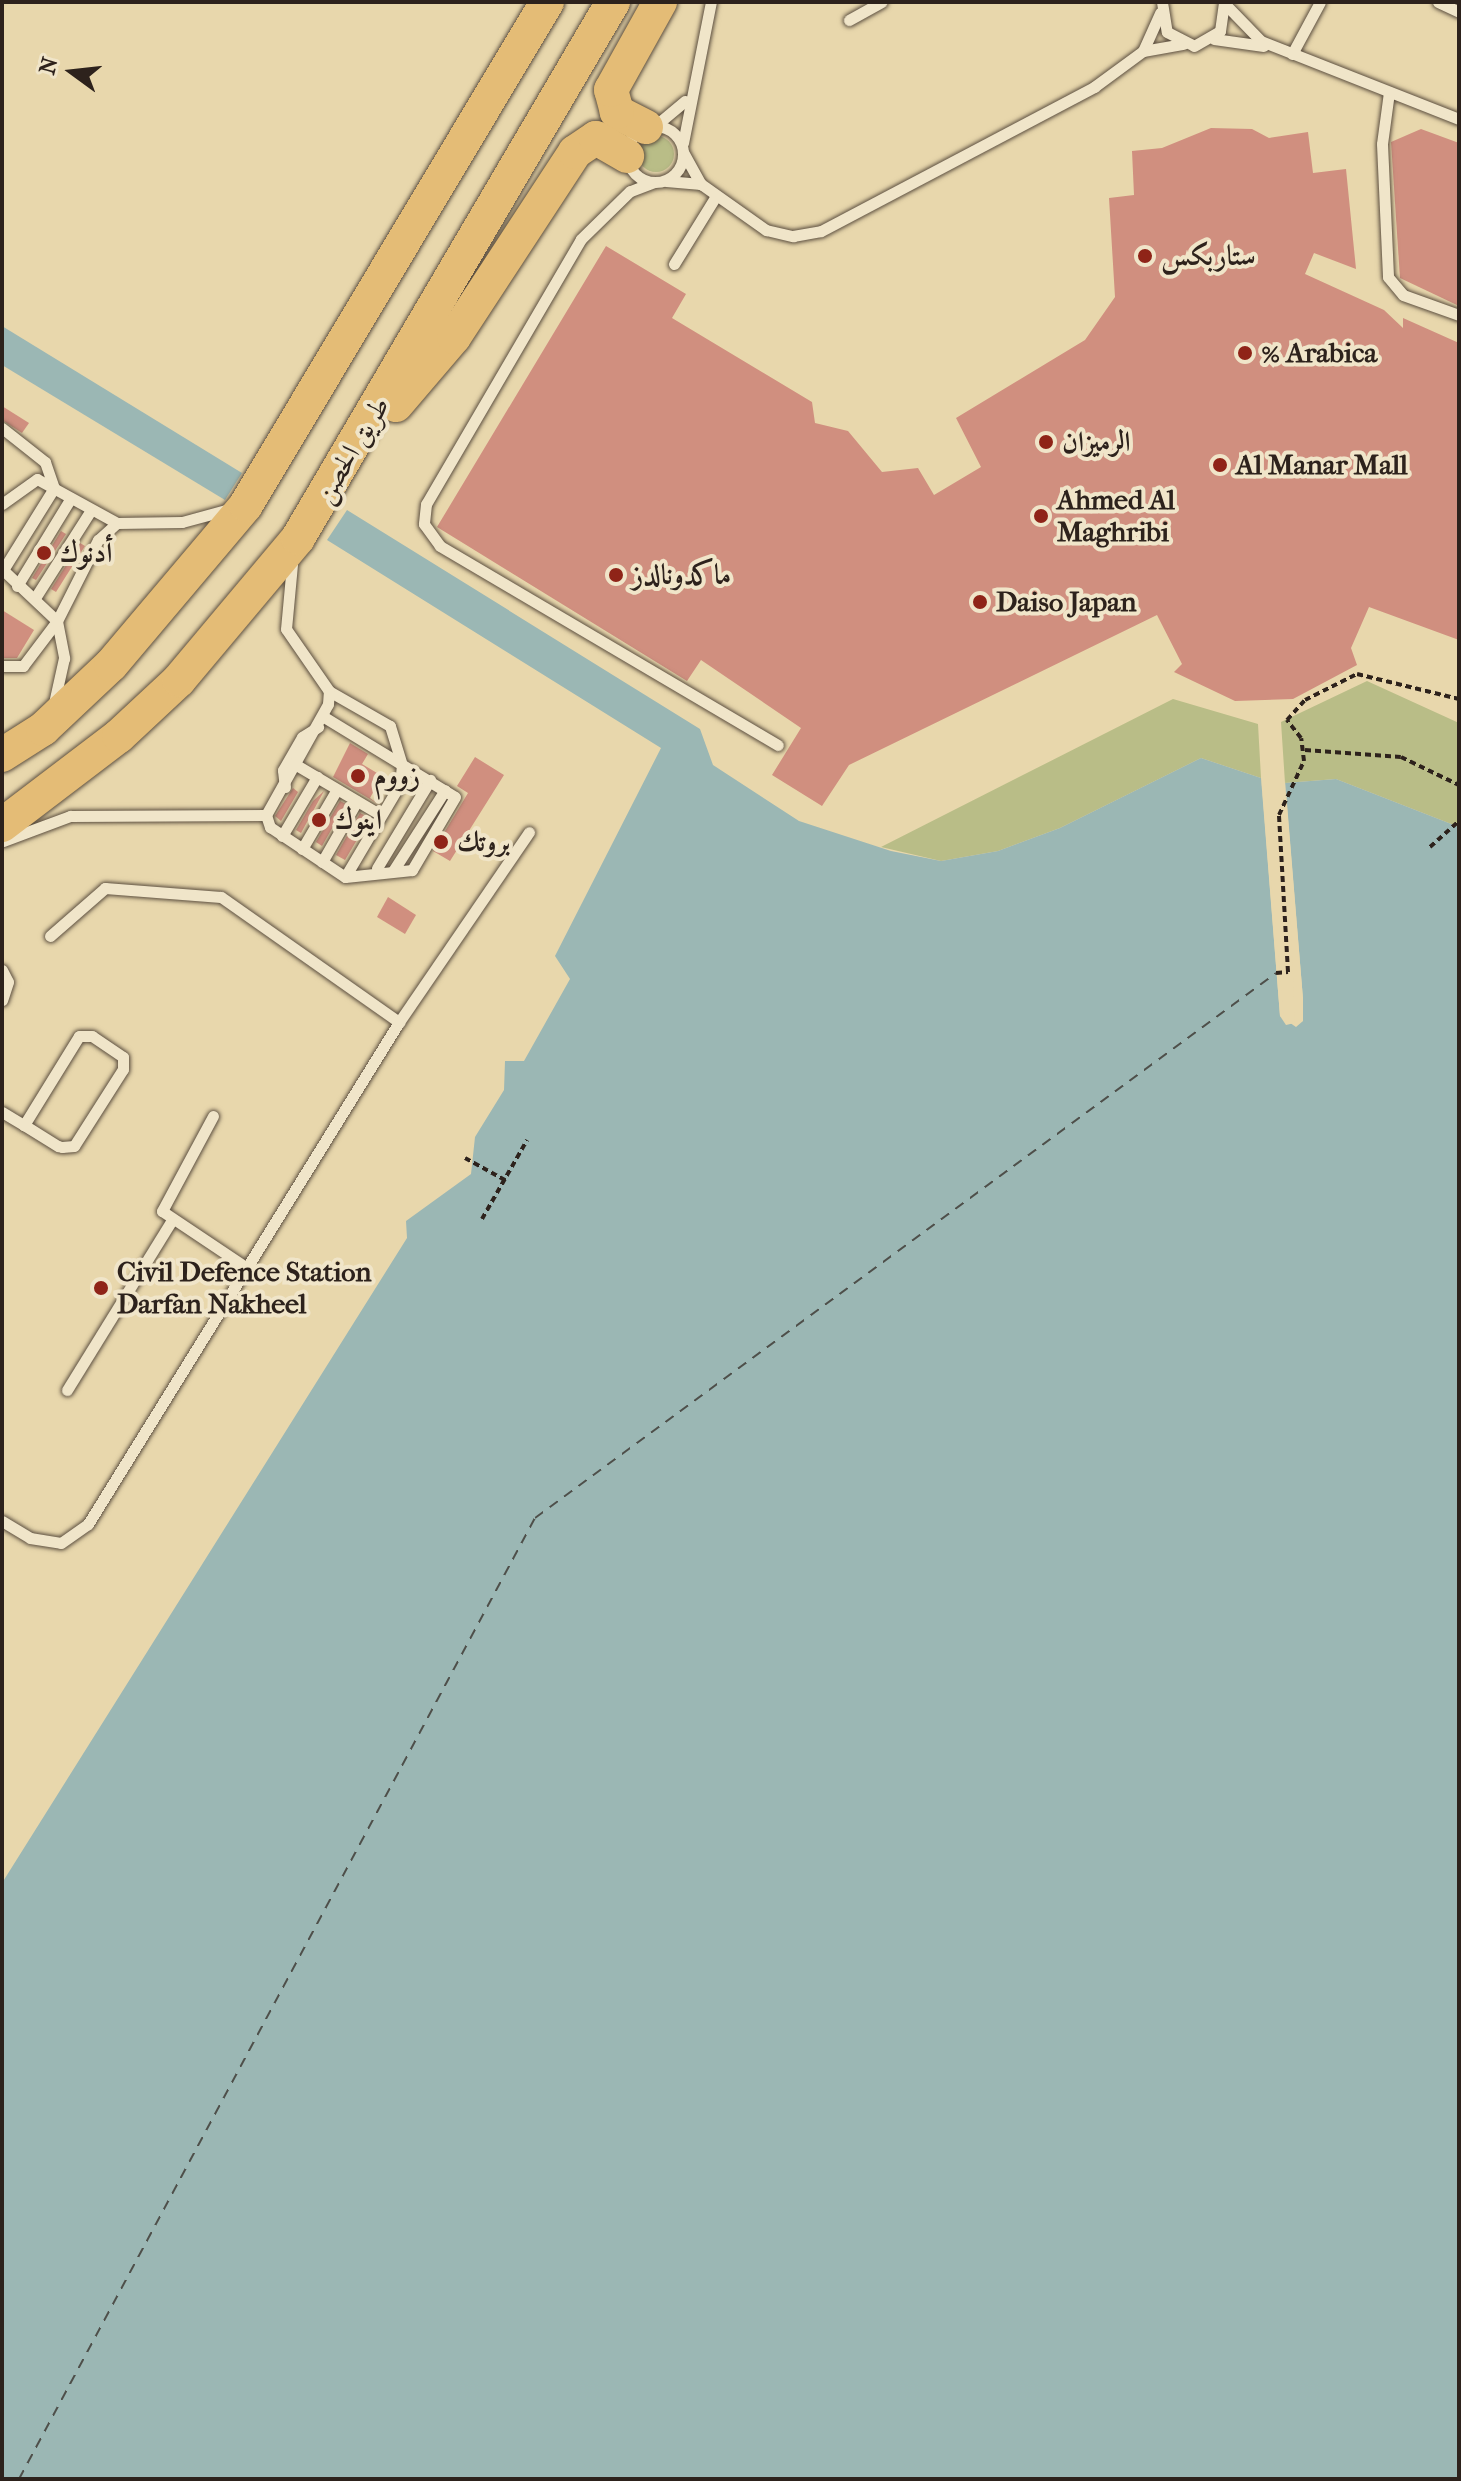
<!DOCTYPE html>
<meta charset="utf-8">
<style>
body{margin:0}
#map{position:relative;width:1461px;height:2481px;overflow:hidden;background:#e8d7ac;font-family:"IM FELL French Canon",Amiri,serif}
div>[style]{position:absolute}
.green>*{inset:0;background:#b9bd87}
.round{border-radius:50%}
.water>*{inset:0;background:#9bb7b4}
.pier>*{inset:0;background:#e8d7ac}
.ferry>*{height:2px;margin-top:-1px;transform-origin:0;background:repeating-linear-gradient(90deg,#4e4f4a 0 10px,transparent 0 18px)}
.building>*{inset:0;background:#d08f7f}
.path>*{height:4px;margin-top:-2px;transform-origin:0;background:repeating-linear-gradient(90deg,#2d221c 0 6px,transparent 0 10px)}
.roads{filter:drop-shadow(0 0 2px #5c4f40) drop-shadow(0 0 2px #5c4f40)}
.lane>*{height:11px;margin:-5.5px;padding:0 5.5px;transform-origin:5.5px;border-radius:5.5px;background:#f0e5c9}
.lane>.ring{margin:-5.5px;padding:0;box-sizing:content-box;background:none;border:11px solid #f0e5c9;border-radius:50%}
.primary>*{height:34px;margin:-17px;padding:0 17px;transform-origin:17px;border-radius:17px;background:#e4bc76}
.dots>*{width:22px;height:22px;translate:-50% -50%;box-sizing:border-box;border:4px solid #f0e5c9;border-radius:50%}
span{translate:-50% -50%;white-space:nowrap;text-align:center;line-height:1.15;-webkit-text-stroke:8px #f0e5c9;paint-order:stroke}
.poi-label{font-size:28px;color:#2d221c;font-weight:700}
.left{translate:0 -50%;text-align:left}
.street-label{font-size:28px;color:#2d221c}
.frame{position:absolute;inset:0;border:4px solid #2d221c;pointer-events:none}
.north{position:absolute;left:32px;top:32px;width:80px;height:80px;-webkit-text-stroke:6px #f0e5c9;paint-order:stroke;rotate:285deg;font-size:22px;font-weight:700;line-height:32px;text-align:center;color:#2d221c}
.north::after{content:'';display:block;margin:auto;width:28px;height:36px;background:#2d221c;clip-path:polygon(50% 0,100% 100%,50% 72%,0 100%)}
</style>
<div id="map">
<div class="green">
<div class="round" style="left:638px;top:136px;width:36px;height:36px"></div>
<div style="clip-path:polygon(1367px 681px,1459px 723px,1459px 827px,1336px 779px,1285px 783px,1281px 722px)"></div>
<div style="clip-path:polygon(1173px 699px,1258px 724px,1261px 778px,1201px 758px,1060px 828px,998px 851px,941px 861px,881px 847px)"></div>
</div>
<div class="water">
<div style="clip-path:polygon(2px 326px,242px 473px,225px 500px,2px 365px)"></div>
<div style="clip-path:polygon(347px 510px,700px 729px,713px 765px,799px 821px,891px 851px,941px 861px,998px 851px,1060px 828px,1201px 758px,1261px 778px,1280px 1016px,1286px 1025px,1303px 1021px,1303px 999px,1285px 783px,1336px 779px,1459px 827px,1459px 2479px,2px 2479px,2px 1883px,407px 1238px,406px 1221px,471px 1174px,475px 1137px,504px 1090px,505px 1061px,524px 1061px,570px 979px,555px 956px,661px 748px,327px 540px)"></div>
</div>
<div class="pier">
<div style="clip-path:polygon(1261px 774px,1284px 1015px,1295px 1023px,1285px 779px,1303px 999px,1303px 1021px,1296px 1027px,1280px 1016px)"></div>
</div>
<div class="ferry">
<div style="left:19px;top:2479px;width:1091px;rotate:-61.77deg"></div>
<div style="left:535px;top:1518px;width:920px;rotate:-36.33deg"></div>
</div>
<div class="building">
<div style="clip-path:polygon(1211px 128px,1252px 129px,1269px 138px,1308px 132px,1313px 173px,1346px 169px,1356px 269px,1314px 253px,1305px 274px,1384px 310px,1403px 328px,1403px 318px,1459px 343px,1459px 640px,1369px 607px,1351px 648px,1357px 665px,1293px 699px,1235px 701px,1174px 672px,1182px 664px,1157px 615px,849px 765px,822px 806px,772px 775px,801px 728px,701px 660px,687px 681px,437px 527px,606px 246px,686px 294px,672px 318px,812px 402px,815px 423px,848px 431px,882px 472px,918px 468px,934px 495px,981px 467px,956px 418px,1085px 340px,1115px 297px,1109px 198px,1134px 195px,1132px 151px,1162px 148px)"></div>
<div style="clip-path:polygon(1421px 129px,1459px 143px,1459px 306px,1400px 278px,1391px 142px)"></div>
<div style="clip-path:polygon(2px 406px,29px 423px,22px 433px,2px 420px)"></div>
<div style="clip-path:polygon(61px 531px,66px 534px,36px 580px,32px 578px)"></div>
<div style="clip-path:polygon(80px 543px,85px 546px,56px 592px,51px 589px)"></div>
<div style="clip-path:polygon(2px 610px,34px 630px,17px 658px,2px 658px)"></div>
<div style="clip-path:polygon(350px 743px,368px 754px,362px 764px,382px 776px,370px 798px,378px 804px,333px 777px)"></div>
<div style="clip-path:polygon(475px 757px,504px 775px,450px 861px,433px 851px,468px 793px,457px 786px)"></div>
<div style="clip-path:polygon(293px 788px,298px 792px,281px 821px,275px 816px)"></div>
<div style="clip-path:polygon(324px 791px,301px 833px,296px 830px,313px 801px)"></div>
<div style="clip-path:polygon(340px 801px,346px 804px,322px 846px,316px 842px)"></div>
<div style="clip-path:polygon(360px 813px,370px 818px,345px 860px,336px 855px)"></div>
<div style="clip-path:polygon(388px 897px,416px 915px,405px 934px,377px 917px)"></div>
</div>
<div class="path">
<div style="left:1305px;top:750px;width:96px;rotate:4.2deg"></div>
<div style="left:1401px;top:757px;width:64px;rotate:25.8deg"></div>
<div style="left:1430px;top:847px;width:39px;rotate:-42deg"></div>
<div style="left:1276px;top:973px;width:12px;rotate:-5deg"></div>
<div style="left:1288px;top:972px;width:157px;rotate:-93.3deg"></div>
<div style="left:1279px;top:815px;width:60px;rotate:-65.2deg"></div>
<div style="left:1304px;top:761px;width:23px;rotate:-97deg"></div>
<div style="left:1301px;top:738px;width:23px;rotate:-128deg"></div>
<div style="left:1287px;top:720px;width:27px;rotate:-48deg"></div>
<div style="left:1305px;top:700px;width:58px;rotate:-26.6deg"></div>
<div style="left:1357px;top:674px;width:105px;rotate:13.8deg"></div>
<div style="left:465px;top:1158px;width:46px;rotate:28.8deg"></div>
<div style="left:482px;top:1219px;width:91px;rotate:-60.3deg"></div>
</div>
<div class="roads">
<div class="lane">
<div style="left:1162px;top:2px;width:30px;rotate:81deg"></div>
<div style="left:1167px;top:32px;width:30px;rotate:27deg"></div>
<div style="left:1194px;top:46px;width:30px;rotate:-30deg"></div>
<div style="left:1220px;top:31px;width:27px;rotate:-82deg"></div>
<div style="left:1438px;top:2px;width:23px;rotate:25deg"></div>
<div style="left:1224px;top:3px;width:53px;rotate:45.8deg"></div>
<div style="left:1261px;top:41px;width:213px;rotate:21.5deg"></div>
<div style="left:849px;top:20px;width:37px;rotate:-29deg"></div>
<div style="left:1214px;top:39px;width:50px;rotate:8deg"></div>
<div style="left:1143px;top:51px;width:42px;rotate:-65.9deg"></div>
<div style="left:1292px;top:54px;width:59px;rotate:-61.7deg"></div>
<div style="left:1389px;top:92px;width:52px;rotate:97.7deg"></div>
<div style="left:1382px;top:144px;width:133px;rotate:87.4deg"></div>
<div style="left:1388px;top:277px;width:23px;rotate:50deg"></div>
<div style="left:1403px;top:295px;width:59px;rotate:19.7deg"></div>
<div style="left:655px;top:126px;width:39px;rotate:-40deg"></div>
<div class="ring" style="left:627px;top:126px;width:45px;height:45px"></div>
<div style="left:683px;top:143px;width:144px;rotate:-78.8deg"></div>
<div style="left:683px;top:152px;width:37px;rotate:61deg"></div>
<div style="left:701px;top:184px;width:80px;rotate:35.3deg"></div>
<div style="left:766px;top:230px;width:28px;rotate:13deg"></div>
<div style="left:793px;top:236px;width:28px;rotate:-10deg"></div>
<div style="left:821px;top:231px;width:309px;rotate:-27.8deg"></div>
<div style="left:1094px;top:87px;width:61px;rotate:-36.3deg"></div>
<div style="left:1143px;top:51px;width:41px;rotate:-9.9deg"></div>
<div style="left:666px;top:181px;width:35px;rotate:5deg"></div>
<div style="left:654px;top:182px;width:26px;rotate:159deg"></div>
<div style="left:630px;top:191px;width:69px;rotate:135.6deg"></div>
<div style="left:581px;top:239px;width:307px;rotate:120.3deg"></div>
<div style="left:426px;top:504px;width:20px;rotate:96deg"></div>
<div style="left:424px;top:524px;width:27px;rotate:54deg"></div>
<div style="left:440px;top:546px;width:392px;rotate:30.5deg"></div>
<div style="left:674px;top:264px;width:80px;rotate:-58.3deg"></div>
<div style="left:2px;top:428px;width:55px;rotate:38.3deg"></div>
<div style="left:45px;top:462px;width:28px;rotate:71deg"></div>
<div style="left:54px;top:488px;width:97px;rotate:121.9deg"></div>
<div style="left:3px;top:570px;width:74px;rotate:43.4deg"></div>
<div style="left:57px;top:621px;width:38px;rotate:79deg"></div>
<div style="left:64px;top:658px;width:46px;rotate:102.5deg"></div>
<div style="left:2px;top:504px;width:43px;rotate:-35.5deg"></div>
<div style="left:37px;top:479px;width:91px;rotate:28.8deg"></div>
<div style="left:117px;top:523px;width:65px;rotate:-0.9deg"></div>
<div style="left:182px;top:522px;width:50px;rotate:-15.2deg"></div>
<div style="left:17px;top:586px;width:103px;rotate:-58.5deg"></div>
<div style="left:35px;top:598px;width:104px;rotate:-57.5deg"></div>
<div style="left:2px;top:666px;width:21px"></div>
<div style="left:23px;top:666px;width:56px;rotate:-52.9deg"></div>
<div style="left:57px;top:621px;width:91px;rotate:-63.2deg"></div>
<div style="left:98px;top:540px;width:25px;rotate:-42deg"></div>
<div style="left:324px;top:717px;width:153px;rotate:31.4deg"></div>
<div style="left:455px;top:797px;width:85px;rotate:120.5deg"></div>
<div style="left:412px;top:870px;width:67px;rotate:174deg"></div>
<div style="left:298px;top:766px;width:96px;rotate:30.6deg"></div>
<div style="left:285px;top:787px;width:17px;rotate:-97deg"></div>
<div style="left:283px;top:770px;width:38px;rotate:-60deg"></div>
<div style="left:302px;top:737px;width:19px;rotate:-32deg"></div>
<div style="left:266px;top:815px;width:13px;rotate:72deg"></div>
<div style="left:270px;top:827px;width:90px;rotate:33.7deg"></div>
<div style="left:345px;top:877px;width:108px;rotate:-59.4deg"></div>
<div style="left:400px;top:784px;width:19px;rotate:-84deg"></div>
<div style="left:402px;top:765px;width:41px;rotate:-107.1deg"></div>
<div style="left:390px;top:726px;width:70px;rotate:-150.2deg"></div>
<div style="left:282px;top:836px;width:69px;rotate:-59.3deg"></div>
<div style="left:3px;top:841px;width:72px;rotate:-20.5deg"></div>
<div style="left:70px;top:816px;width:196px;rotate:-0.3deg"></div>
<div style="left:266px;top:815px;width:127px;rotate:-60.8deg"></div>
<div style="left:328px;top:704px;width:13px;rotate:-86deg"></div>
<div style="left:329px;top:691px;width:75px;rotate:-124.7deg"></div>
<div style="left:286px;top:629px;width:65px;rotate:-84.7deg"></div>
<div style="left:302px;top:849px;width:69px;rotate:-59.7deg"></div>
<div style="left:322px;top:862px;width:70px;rotate:-60.2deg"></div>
<div style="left:377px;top:868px;width:103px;rotate:-58.9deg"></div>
<div style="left:393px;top:871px;width:96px;rotate:-57.3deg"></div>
<div style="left:50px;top:936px;width:73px;rotate:-41.1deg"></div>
<div style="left:105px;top:888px;width:116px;rotate:4.4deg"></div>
<div style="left:221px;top:897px;width:218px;rotate:35.1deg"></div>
<div style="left:2px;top:970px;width:13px;rotate:63deg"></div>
<div style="left:8px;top:982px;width:19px;rotate:108deg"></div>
<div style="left:2px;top:1112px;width:26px;rotate:31deg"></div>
<div style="left:24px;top:1125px;width:40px;rotate:32deg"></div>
<div style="left:58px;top:1146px;width:4px;rotate:14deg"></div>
<div style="left:62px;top:1147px;width:12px;rotate:-5deg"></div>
<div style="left:74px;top:1146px;width:91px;rotate:-57.5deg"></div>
<div style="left:123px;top:1069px;width:12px;rotate:-90deg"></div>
<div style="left:123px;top:1057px;width:37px;rotate:-146deg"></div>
<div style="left:92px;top:1036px;width:13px;rotate:180deg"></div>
<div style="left:79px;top:1036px;width:105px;rotate:121.7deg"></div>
<div style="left:213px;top:1116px;width:108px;rotate:118.2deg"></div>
<div style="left:162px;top:1211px;width:102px;rotate:33.8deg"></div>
<div style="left:67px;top:1390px;width:200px;rotate:-58.3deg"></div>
<div style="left:2px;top:1521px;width:33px;rotate:31deg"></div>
<div style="left:30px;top:1538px;width:31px;rotate:9deg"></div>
<div style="left:61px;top:1543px;width:33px;rotate:-35deg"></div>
<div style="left:88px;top:1524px;width:591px;rotate:-58.22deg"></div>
<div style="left:399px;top:1022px;width:230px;rotate:-55.6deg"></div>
</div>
<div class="primary">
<div style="left:646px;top:127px;width:33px;rotate:-153deg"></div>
<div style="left:617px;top:112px;width:23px;rotate:-105deg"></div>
<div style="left:611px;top:90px;width:101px;rotate:-60.9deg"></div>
<div style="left:396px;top:405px;width:89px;rotate:-49.5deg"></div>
<div style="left:454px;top:337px;width:221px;rotate:-56.8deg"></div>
<div style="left:575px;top:152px;width:25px;rotate:-34deg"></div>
<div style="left:596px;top:138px;width:36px;rotate:30deg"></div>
<div style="left:2px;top:755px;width:49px;rotate:-32.4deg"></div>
<div style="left:43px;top:729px;width:93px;rotate:-43.3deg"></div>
<div style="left:111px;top:665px;width:209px;rotate:-49.8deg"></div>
<div style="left:246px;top:505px;width:586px;rotate:-59.1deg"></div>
<div style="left:2px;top:825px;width:147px;rotate:-37.3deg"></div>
<div style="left:119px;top:736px;width:82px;rotate:-43deg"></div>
<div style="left:179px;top:680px;width:185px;rotate:-50deg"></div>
<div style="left:298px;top:538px;width:622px;rotate:-59.56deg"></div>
</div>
</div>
<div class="dots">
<div style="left:1145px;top:256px;background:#8f2418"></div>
<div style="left:1245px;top:353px;background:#8f2418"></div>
<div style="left:1046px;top:442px;background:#8f2418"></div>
<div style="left:1220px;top:465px;background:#8f2418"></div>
<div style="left:1041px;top:516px;background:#8f2418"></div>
<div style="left:44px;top:553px;background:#8f2418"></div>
<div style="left:616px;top:575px;background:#8f2418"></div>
<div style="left:980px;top:602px;background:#8f2418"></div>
<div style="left:358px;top:776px;background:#8f2418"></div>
<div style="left:319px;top:820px;background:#8f2418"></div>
<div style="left:441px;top:842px;background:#8f2418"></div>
<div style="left:101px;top:1288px;background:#8f2418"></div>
</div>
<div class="poi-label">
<span class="left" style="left:1161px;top:256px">ستاربكس</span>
<span class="left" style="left:1261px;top:353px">% Arabica</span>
<span class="left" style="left:1062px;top:442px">الرميزان</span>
<span class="left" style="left:1236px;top:465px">Al Manar Mall</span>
<span class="left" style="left:1057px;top:516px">Ahmed Al<br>Maghribi</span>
<span class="left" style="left:60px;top:553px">أدنوك</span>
<span class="left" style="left:632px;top:575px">ماكدونالدز</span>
<span class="left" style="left:996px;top:602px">Daiso Japan</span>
<span class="left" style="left:374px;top:776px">زووم</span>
<span class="left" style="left:335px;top:820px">اينوك</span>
<span class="left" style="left:457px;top:842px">بروتك</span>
<span class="left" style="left:117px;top:1288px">Civil Defence Station<br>Darfan Nakheel</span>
</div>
<div class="street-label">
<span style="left:352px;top:450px;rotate:-59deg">طريق الحصن</span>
</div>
<div class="frame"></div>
<div class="north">N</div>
</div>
